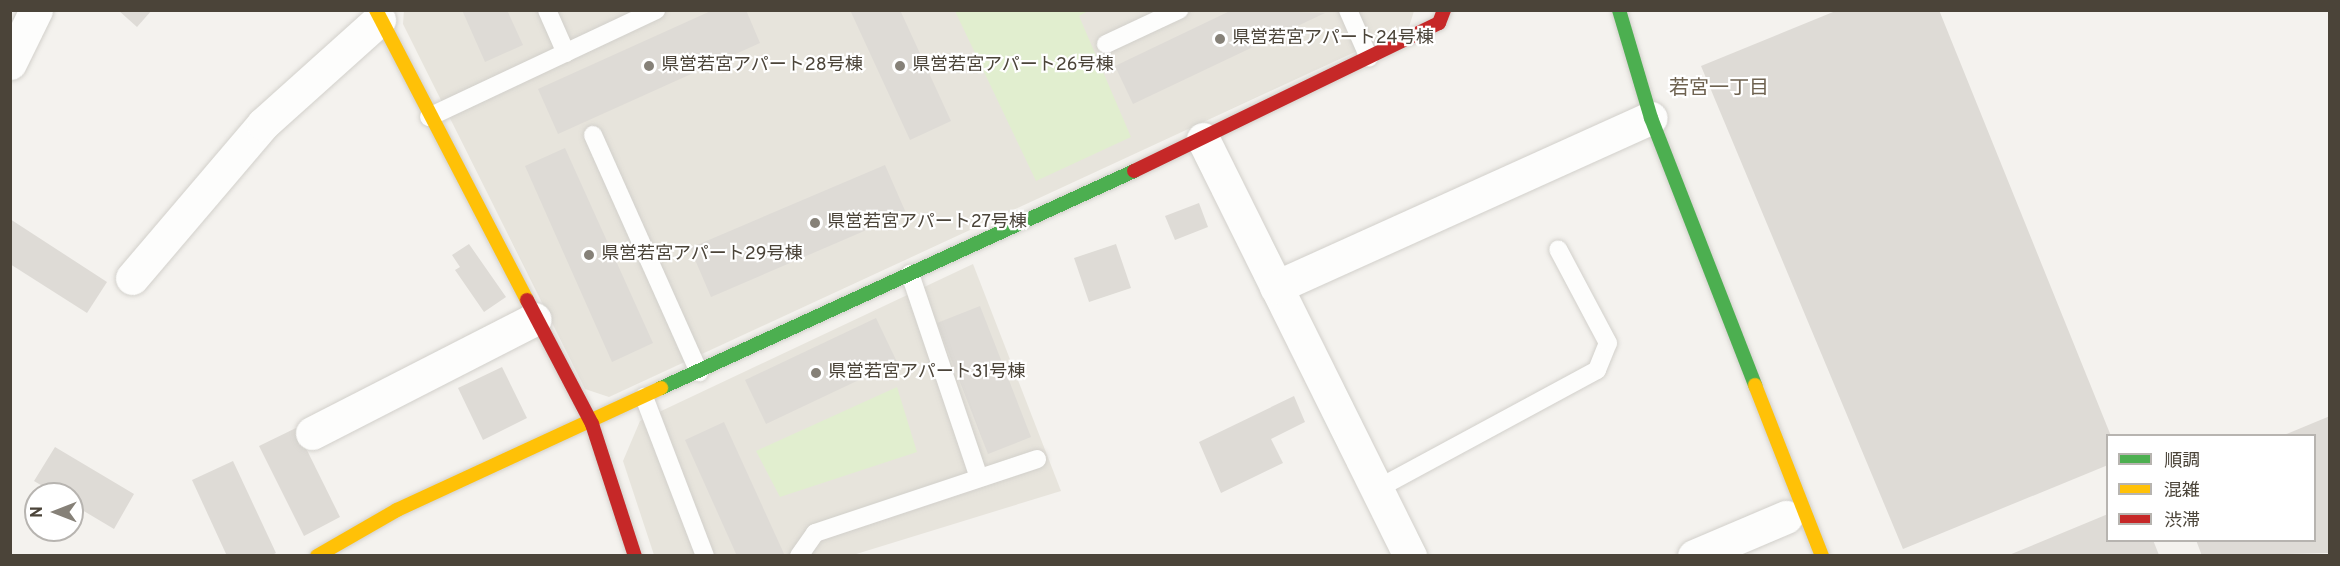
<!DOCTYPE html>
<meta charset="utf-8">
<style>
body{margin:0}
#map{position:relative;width:2340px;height:566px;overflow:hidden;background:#f4f2ee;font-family:Overpass,"Noto Sans JP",sans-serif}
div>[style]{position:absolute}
.residential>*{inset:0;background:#e7e4dc}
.green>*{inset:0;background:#e1eecf}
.building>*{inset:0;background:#dedbd6}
.roads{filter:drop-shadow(0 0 2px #d2d0cb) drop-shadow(0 0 2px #d2d0cb)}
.lane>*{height:18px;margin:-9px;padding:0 9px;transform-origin:9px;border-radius:9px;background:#fdfdfc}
.street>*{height:33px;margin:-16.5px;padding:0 16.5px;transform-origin:16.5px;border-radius:16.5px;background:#fdfdfc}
.fast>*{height:14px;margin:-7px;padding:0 7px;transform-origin:7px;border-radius:7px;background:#4caf50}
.slow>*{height:14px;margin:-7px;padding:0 7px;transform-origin:7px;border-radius:7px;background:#ffc107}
.jam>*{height:14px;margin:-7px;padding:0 7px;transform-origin:7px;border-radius:7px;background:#c62828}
.dots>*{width:16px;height:16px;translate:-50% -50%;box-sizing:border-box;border:3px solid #fff;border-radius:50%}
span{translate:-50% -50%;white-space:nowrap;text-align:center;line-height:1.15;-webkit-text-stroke:4.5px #fff;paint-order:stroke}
.poi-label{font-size:18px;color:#4b4439}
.left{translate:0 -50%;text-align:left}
.neighbourhood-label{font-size:20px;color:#6e6250}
.frame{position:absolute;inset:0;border:12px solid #4b4439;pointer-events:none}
.legend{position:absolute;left:2106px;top:434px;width:210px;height:108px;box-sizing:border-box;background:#fff;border:2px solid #b7b4b0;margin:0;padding:8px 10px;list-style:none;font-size:18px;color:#4b4439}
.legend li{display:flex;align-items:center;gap:12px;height:30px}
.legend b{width:30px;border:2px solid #b7b4b0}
.north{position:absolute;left:24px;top:482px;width:60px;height:60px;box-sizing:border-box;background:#fff;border:2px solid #b7b4b0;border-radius:50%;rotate:270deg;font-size:16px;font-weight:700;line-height:24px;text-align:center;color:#4b4439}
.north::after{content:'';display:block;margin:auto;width:21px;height:27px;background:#868178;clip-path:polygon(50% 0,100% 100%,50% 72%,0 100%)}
</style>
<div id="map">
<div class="residential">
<div style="clip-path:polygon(404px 10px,1414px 11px,1409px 27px,609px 397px,585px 389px,403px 24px)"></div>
<div style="clip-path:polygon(973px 264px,1061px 491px,853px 555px,654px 555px,623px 461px,640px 421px)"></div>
</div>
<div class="green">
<div style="clip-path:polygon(955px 11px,1088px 11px,1079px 16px,1131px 137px,1036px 181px)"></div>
<div style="clip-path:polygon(897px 387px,917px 452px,780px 497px,756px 451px)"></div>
</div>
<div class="building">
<div style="clip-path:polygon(118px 10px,152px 10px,137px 27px)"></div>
<div style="clip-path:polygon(462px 10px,507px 10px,523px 45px,485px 62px)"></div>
<div style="clip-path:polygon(713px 10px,746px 10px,760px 43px,558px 134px,538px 89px)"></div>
<div style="clip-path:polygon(850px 10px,900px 10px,951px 121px,910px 140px)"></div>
<div style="clip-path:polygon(1232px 10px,1325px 13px,1133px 104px,1115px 66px)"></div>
<div style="clip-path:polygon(1838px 10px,1939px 10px,2111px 436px,2108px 465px,1903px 549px,1701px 66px)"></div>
<div style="clip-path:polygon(565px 148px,653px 343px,612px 362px,525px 166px)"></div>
<div style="clip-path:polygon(885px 165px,906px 213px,711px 297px,690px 248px)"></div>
<div style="clip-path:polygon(1199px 203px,1208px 227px,1175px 240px,1165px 216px)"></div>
<div style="clip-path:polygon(10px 219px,107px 282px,87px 313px,10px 264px)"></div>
<div style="clip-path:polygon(469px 244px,506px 297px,484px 312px,455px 270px,460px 267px,452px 255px)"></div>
<div style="clip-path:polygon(1116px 244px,1131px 288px,1089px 302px,1074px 258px)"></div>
<div style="clip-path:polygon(980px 306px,1031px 437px,988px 454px,937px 323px)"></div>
<div style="clip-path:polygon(876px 318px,897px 362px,766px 424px,745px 380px)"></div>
<div style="clip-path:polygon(502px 367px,527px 418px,483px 440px,458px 388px)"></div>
<div style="clip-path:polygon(1294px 396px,1305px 422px,1271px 439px,1283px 463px,1221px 493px,1199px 442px)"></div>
<div style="clip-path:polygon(2330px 416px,2330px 553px,2202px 556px,2196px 540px,2314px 540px,2314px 436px,2284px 435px)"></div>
<div style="clip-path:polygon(724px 422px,785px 556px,737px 556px,685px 440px)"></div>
<div style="clip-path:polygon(296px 428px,340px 517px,304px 536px,259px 446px)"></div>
<div style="clip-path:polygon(55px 447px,134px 494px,114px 529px,72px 504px,72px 494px,56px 494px,34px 481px)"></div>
<div style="clip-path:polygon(233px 461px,276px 553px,270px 556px,227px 556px,192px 480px)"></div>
<div style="clip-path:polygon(2108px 514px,2108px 540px,2153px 540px,2159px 555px,2009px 555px)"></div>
</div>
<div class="roads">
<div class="lane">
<div style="left:547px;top:10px;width:47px;rotate:66.2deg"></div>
<div style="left:1348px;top:10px;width:52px;rotate:66.4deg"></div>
<div style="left:1106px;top:44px;width:81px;rotate:-25deg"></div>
<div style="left:429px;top:117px;width:251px;rotate:-25.2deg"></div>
<div style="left:593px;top:135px;width:260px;rotate:65.9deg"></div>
<div style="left:910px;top:274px;width:215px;rotate:71.3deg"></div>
<div style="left:644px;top:397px;width:170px;rotate:69deg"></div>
<div style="left:1377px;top:489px;width:250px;rotate:-28.4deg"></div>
<div style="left:1597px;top:370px;width:29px;rotate:-68deg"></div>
<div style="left:1608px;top:343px;width:106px;rotate:-118deg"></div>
<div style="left:799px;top:556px;width:28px;rotate:-55deg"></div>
<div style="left:815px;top:533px;width:234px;rotate:-18.4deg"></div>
</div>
<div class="street">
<div style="left:10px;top:63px;width:59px;rotate:-63.9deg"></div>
<div style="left:1203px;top:139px;width:466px;rotate:63.6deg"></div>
<div style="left:132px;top:278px;width:202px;rotate:-49.6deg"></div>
<div style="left:263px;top:124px;width:156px;rotate:-41.9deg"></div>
<div style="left:1276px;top:287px;width:411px;rotate:-24.3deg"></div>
<div style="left:312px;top:433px;width:250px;rotate:-27.1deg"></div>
<div style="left:1694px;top:556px;width:100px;rotate:-23deg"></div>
</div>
<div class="fast">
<div style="left:1619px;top:10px;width:113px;rotate:73.5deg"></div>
<div style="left:1651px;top:118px;width:287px;rotate:68.7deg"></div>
<div style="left:661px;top:388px;width:520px;rotate:-24.64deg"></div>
</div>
<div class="slow">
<div style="left:376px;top:10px;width:327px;rotate:62.5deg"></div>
<div style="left:1755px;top:385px;width:184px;rotate:68.6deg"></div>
<div style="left:317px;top:556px;width:92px;rotate:-29.9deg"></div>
<div style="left:397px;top:510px;width:291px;rotate:-24.8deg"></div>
</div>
<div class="jam">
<div style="left:1134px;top:171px;width:339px;rotate:-25.9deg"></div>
<div style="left:1439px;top:23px;width:14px;rotate:-69deg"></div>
<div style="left:527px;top:300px;width:140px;rotate:62.3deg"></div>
<div style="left:592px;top:424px;width:139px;rotate:72deg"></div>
</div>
</div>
<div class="dots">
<div style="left:1220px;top:39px;background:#868178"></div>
<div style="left:649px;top:66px;background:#868178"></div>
<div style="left:900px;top:66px;background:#868178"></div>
<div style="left:815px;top:223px;background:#868178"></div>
<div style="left:589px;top:255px;background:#868178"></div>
<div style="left:816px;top:373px;background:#868178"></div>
</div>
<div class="poi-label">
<span class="left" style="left:1232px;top:39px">県営若宮アパート24号棟</span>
<span class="left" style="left:661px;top:66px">県営若宮アパート28号棟</span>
<span class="left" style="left:912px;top:66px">県営若宮アパート26号棟</span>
<span class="left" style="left:827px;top:223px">県営若宮アパート27号棟</span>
<span class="left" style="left:601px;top:255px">県営若宮アパート29号棟</span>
<span class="left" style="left:828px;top:373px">県営若宮アパート31号棟</span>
</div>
<div class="neighbourhood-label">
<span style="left:1719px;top:89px">若宮一丁目</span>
</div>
<div class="frame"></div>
<ul class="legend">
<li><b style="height:8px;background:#4caf50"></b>順調</li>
<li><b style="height:8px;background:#ffc107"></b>混雑</li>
<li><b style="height:8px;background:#c62828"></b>渋滞</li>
</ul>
<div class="north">N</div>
</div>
